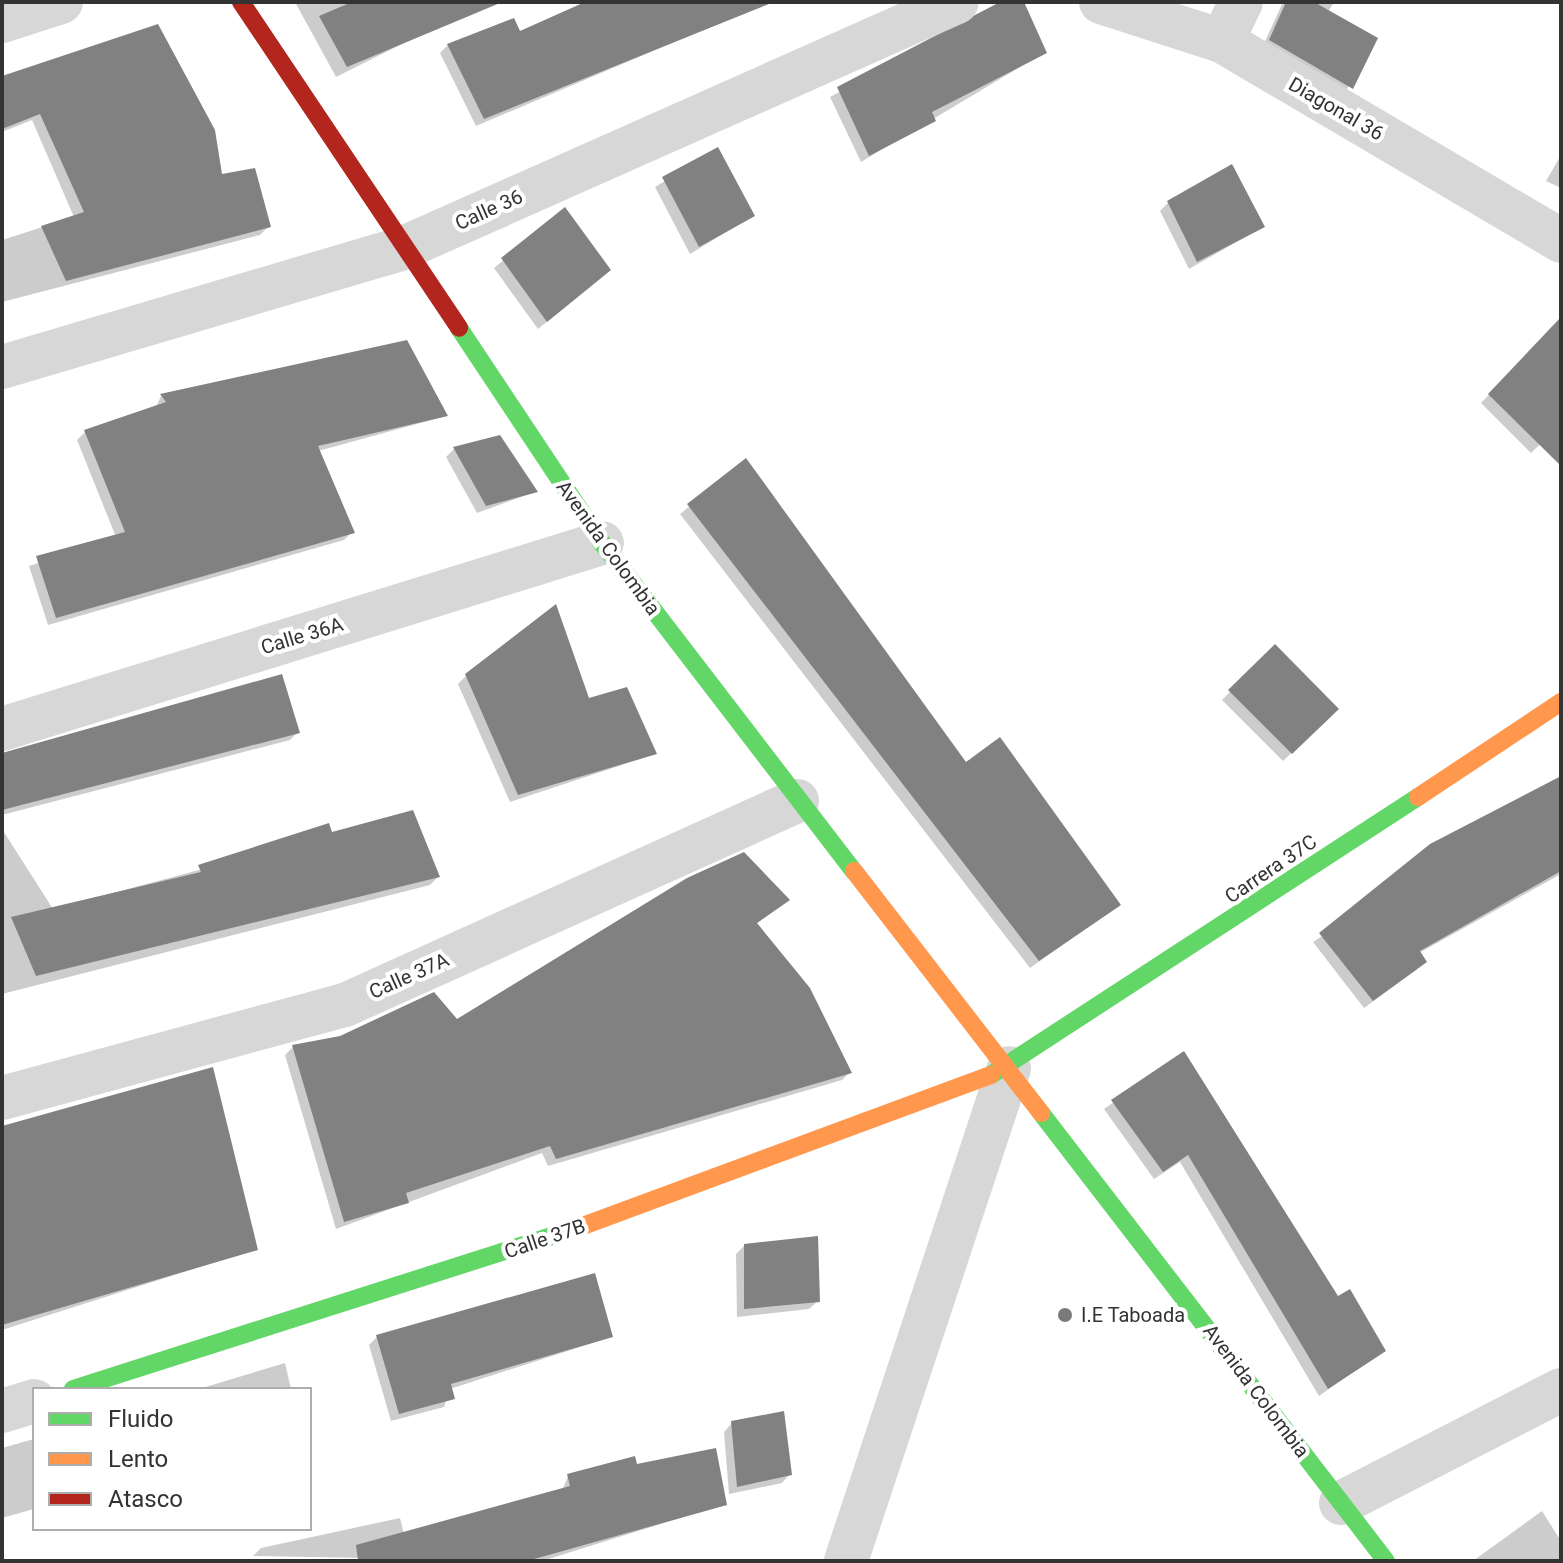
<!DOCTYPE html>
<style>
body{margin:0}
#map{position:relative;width:1563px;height:1563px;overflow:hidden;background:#fff;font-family:Roboto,sans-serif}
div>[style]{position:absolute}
.shadow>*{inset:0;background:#0003}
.building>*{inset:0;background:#818181}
.street>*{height:44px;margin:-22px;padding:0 22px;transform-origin:22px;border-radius:22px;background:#d7d7d7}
.fast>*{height:18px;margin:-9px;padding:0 9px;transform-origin:9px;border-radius:9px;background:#63d668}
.slow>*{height:18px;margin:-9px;padding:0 9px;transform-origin:9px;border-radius:9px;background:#ff974d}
.jam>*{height:18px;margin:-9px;padding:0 9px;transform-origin:9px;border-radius:9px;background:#b3261e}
.dots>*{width:22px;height:22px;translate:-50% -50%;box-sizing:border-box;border:4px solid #fff;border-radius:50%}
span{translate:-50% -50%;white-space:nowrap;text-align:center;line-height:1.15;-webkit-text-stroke:8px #fff;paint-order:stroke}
.street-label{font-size:20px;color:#333}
.poi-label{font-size:20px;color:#333}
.left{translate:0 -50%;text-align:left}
.frame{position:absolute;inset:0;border:4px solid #333;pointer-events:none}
.legend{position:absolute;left:32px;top:1387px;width:280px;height:144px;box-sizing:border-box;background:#fff;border:2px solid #adadad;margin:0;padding:10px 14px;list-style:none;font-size:24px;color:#333}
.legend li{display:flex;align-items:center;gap:16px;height:40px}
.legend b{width:40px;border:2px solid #adadad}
</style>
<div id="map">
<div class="shadow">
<div style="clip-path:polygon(295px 2px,403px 2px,420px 35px,336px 77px)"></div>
<div style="clip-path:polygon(588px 2px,732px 2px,738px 15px,476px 126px,440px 53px,448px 45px,519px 33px)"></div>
<div style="clip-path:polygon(1004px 2px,1022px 2px,1045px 52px,861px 162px,830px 97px)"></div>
<div style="clip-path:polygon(1283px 2px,1334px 2px,1328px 12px,1375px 39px,1343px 96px,1262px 48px)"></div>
<div style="clip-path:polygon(2px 79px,221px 176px,269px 226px,260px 235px,2px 302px,2px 240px,74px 217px,32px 120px,2px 132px)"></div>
<div style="clip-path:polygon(717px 150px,753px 216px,690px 254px,655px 187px)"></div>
<div style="clip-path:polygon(1561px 155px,1561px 188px,1546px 181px)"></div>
<div style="clip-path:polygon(1168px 203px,1263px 227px,1189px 269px,1160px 211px)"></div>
<div style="clip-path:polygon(565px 210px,601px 278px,538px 329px,494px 268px)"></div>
<div style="clip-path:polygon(1557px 324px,1561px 424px,1531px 453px,1481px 403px)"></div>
<div style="clip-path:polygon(406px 342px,446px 416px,318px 451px,352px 532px,344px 540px,48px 625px,29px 566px,116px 537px,77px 440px,85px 432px,156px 407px,161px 396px)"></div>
<div style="clip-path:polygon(454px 449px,535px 492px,477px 513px,446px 457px)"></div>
<div style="clip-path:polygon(746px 461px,965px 764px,1119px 905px,1030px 968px,680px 514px)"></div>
<div style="clip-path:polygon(1275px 647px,1337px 709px,1283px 761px,1222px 700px)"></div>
<div style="clip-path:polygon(467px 675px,587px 700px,655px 754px,510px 802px,458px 684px)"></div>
<div style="clip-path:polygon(298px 732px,290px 740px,2px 815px,2px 754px)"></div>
<div style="clip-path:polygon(1561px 779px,1561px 874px,1419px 953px,1424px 962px,1416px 970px,1364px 1008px,1313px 942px)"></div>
<div style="clip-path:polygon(2px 829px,53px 909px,330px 835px,438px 877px,430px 885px,2px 994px)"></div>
<div style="clip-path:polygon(788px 900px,756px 924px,850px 1072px,842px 1080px,548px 1166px,542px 1153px,336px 1229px,285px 1055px,293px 1047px,457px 1021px)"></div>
<div style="clip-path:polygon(1183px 1054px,1338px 1299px,1383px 1351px,1319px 1396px,1180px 1162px,1154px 1179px,1104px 1109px)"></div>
<div style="clip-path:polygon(2px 1132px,256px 1249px,2px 1330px)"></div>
<div style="clip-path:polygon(744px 1246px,818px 1301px,809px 1309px,737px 1317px,736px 1254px)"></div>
<div style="clip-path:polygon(377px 1337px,611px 1337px,450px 1389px,444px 1407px,391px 1421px,369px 1345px)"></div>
<div style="clip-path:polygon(285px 1363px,291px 1389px,199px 1389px)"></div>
<div style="clip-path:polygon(732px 1423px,790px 1474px,782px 1483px,729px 1494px,724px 1432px)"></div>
<div style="clip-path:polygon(34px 1439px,34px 1509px,2px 1518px,2px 1448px)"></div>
<div style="clip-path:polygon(636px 1466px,725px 1504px,542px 1561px,253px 1556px,261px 1548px,400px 1518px,404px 1534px,562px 1491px,568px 1476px)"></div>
<div style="clip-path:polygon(1542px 1511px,1561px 1541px,1561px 1561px,1473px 1561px)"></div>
</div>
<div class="building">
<div style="clip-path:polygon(352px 2px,500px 2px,500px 3px,347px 67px,319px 16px)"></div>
<div style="clip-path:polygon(585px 2px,769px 2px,769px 4px,484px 119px,447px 44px,514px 18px,520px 31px)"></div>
<div style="clip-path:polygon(1000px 2px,1024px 2px,1047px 53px,932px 112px,936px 121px,869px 156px,837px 87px)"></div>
<div style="clip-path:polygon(1286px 2px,1314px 2px,1378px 38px,1353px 89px,1269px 40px)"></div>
<div style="clip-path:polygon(158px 24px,215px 130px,222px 174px,255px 168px,271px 227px,66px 281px,41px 226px,84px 212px,40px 114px,2px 129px,2px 76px)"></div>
<div style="clip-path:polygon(718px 147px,755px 216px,699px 247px,662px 177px)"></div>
<div style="clip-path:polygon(1232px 164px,1265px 227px,1197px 262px,1167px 201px)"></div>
<div style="clip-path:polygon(565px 207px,611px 270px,547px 322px,501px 258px)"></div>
<div style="clip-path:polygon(1561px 317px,1561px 466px,1488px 394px)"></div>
<div style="clip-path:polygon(407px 340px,448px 416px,318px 446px,355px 533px,56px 618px,36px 556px,125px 532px,84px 430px,166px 402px,160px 394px)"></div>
<div style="clip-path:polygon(500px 435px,538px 492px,486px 506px,453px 447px)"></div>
<div style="clip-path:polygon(746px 458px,966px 762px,1000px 737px,1121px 905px,1039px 961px,687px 504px)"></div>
<div style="clip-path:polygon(556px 604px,589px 698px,627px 687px,657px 754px,518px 795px,465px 674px)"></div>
<div style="clip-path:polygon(1275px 644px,1339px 709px,1292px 754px,1228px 690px)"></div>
<div style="clip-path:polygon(282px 674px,300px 733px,2px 810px,2px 753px)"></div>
<div style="clip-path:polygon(1561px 776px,1561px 871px,1420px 951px,1427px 962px,1373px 1001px,1319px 933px,1430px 844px)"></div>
<div style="clip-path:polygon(413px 810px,440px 877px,36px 976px,11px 917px,201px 872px,198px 865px,329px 823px,332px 832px)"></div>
<div style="clip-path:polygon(744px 852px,790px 900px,757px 923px,810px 988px,852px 1073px,556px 1159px,550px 1146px,406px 1193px,409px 1203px,344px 1222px,292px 1045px,340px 1036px,434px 992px,457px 1019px,687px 878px)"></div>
<div style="clip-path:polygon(1184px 1051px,1338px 1296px,1350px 1289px,1386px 1351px,1328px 1389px,1188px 1155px,1163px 1172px,1111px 1100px)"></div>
<div style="clip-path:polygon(213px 1067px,258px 1250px,2px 1325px,2px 1126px)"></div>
<div style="clip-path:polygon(818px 1236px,820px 1302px,744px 1309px,744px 1244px)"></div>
<div style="clip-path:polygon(595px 1273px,613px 1337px,451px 1384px,455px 1399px,399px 1414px,376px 1335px)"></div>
<div style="clip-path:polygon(784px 1411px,792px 1475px,737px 1487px,731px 1421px)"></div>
<div style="clip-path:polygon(716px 1448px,727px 1505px,527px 1561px,358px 1561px,356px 1545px,570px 1486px,567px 1474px,635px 1456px,637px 1464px)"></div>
</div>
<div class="street">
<div style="left:1101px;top:2px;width:127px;rotate:17.9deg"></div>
<div style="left:1222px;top:41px;width:394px;rotate:30.5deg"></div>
<div style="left:2px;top:21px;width:62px;rotate:-17.9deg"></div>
<div style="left:1222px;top:41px;width:43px;rotate:-64deg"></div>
<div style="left:2px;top:367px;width:416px;rotate:-16.5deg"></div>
<div style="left:401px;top:249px;width:608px;rotate:-23.95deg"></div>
<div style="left:2px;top:729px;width:628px;rotate:-17.22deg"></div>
<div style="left:2px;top:1098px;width:355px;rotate:-15.2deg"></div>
<div style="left:345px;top:1005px;width:496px;rotate:-24.3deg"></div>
<div style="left:2px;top:1411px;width:34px;rotate:-17deg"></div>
<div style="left:1341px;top:1503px;width:247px;rotate:-27.2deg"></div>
<div style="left:846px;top:1561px;width:519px;rotate:-71.7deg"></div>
</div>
<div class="fast">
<div style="left:459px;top:328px;width:258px;rotate:56.4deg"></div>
<div style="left:602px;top:543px;width:414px;rotate:52.5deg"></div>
<div style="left:991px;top:1075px;width:510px;rotate:-33.07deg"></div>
<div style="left:1041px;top:1113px;width:565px;rotate:52.4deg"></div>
<div style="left:73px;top:1389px;width:532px;rotate:-17.72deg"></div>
</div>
<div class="slow">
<div style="left:1418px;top:797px;width:172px;rotate:-33.6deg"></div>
<div style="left:854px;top:871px;width:306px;rotate:52.3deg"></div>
<div style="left:580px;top:1227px;width:438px;rotate:-20.3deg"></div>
</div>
<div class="jam">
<div style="left:241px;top:2px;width:392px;rotate:56.2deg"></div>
</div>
<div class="dots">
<div style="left:1065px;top:1315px;background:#7a7a7a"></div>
</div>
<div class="street-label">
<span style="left:1336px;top:109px;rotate:30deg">Diagonal 36</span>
<span style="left:489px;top:210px;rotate:-24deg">Calle 36</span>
<span style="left:608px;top:548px;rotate:54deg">Avenida Colombia</span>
<span style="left:302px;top:636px;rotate:-17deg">Calle 36A</span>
<span style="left:1271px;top:869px;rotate:-34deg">Carrera 37C</span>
<span style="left:409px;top:976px;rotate:-24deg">Calle 37A</span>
<span style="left:545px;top:1239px;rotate:-19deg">Calle 37B</span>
<span style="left:1256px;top:1391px;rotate:53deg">Avenida Colombia</span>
</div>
<div class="poi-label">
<span class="left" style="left:1081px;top:1315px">I.E Taboada</span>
</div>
<div class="frame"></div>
<ul class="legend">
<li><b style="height:10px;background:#63d668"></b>Fluido</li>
<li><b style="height:10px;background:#ff974d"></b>Lento</li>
<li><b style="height:10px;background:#b3261e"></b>Atasco</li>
</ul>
</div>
